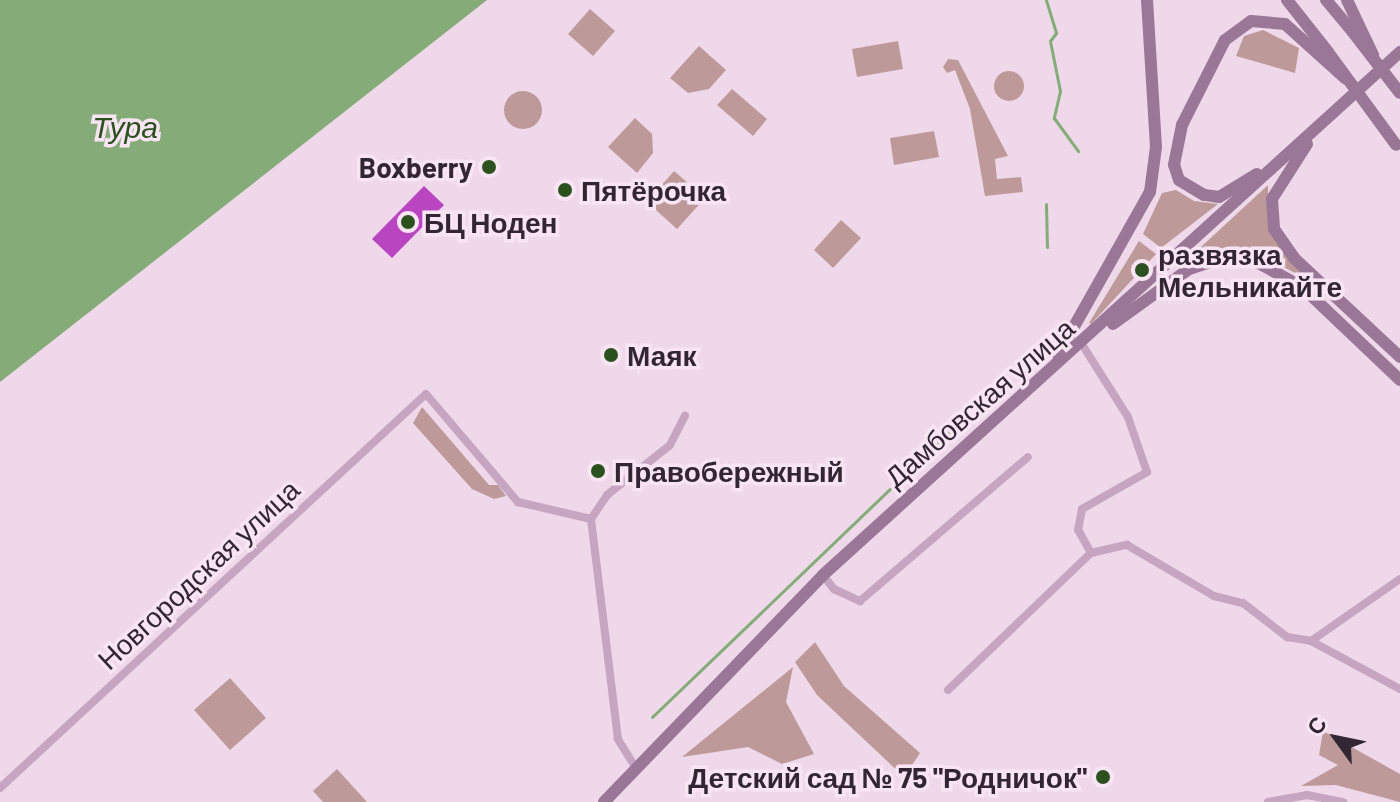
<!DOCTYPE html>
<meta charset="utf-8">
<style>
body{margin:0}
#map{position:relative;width:1400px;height:802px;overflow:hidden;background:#efd8ea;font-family:Barlow,sans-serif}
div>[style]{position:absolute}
.green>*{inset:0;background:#bd9a99}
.round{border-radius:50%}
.water>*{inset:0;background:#85ab79}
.stream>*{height:3px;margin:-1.5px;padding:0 1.5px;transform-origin:1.5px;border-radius:1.5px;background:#85ab79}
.building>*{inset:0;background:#b946c0}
.street>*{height:8px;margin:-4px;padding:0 4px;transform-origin:4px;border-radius:4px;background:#c6a5c1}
.secondary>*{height:12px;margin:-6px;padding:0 6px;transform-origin:6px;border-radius:6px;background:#9a7797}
.secondary-bridge>*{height:12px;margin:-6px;padding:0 6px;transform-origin:6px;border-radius:6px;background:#9a7797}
.dots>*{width:22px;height:22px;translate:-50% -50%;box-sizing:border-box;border:4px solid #f8e4f3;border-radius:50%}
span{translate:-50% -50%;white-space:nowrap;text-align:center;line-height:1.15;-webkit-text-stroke:7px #f8e4f3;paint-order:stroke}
.poi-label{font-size:28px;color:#322632;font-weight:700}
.right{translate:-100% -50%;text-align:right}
.left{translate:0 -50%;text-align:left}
.street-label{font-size:28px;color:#322632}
.water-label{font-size:30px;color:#2a511e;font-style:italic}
.north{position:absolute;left:1296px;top:698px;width:80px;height:80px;-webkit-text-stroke:6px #f8e4f3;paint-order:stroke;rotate:303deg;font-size:22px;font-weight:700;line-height:32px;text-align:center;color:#322632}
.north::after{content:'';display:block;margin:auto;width:28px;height:36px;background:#322632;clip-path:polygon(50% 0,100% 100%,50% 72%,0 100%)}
</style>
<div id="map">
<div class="green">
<div style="clip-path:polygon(590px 9px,615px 31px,593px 56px,568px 34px)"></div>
<div style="clip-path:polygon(1263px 30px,1299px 48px,1295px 73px,1236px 56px,1244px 36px)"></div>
<div style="clip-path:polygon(898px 41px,903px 69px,857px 77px,852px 49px)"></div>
<div style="clip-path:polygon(699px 46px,726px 70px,709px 89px,688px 93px,670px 78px)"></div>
<div style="clip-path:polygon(948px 59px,958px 60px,1008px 156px,995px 159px,997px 179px,1021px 177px,1023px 192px,985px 196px,970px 109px,955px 70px,947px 73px,943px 67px)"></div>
<div class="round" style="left:994px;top:71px;width:30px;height:30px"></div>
<div style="clip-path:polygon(732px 89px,767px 119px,753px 136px,717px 105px)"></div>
<div class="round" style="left:504px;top:91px;width:38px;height:38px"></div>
<div style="clip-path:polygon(635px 118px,652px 134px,653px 153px,637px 173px,608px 147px)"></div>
<div style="clip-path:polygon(934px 131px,939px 157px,894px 165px,890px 138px)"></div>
<div style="clip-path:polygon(674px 171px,705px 198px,677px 229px,647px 202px)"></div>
<div style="clip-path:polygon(1268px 185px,1268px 225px,1312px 282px,1257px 253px,1220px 251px,1189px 258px)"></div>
<div style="clip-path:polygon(1176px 190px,1194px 201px,1218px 204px,1161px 248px,1143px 234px,1162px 193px)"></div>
<div style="clip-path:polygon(841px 220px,861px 238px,833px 268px,814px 250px)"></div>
<div style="clip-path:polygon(1139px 241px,1156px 254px,1091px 324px,1089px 323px)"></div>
<div style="clip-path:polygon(422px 407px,489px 485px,498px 485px,506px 496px,494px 499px,472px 489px,413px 423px)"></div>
<div style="clip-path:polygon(815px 642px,844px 686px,920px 753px,904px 777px,817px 695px,795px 662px)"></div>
<div style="clip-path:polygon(793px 667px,786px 702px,814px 754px,782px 764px,748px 747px,682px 757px)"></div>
<div style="clip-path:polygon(230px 678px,266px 718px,230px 750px,194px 710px)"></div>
<div style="clip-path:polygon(1323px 731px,1400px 774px,1400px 802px,1336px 785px,1301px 786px,1338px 765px,1319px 755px)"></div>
<div style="clip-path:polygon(337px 769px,367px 802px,323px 802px,313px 791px)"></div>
</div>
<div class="water">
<div style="clip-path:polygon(0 0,487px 0,0 382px)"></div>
</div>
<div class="stream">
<div style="left:1046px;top:0;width:34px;rotate:73deg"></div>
<div style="left:1056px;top:33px;width:10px;rotate:127deg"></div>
<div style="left:1050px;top:41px;width:51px;rotate:78.7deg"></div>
<div style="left:1060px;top:91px;width:28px;rotate:103deg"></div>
<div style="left:1054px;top:118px;width:41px;rotate:54deg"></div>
<div style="left:1046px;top:204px;width:43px;rotate:88.7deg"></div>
<div style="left:652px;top:717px;width:429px;rotate:-43.8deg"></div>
</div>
<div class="building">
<div style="clip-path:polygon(424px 186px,444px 205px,392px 258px,372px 239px)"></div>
</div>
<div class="street">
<div style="left:1091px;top:553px;width:37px;rotate:-13deg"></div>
<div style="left:1127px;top:545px;width:101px;rotate:30.4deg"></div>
<div style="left:1214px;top:596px;width:30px;rotate:14deg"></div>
<div style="left:1243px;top:603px;width:56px;rotate:37.7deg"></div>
<div style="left:1287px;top:637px;width:24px;rotate:9deg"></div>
<div style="left:1311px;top:641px;width:101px;rotate:28.3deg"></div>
<div style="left:823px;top:575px;width:18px;rotate:52deg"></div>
<div style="left:834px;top:589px;width:29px;rotate:25deg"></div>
<div style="left:860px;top:601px;width:221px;rotate:-40.6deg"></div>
<div style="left:1311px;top:641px;width:108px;rotate:-34.9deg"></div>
<div style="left:948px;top:690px;width:198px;rotate:-43.8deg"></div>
<div style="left:1091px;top:553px;width:26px;rotate:-119deg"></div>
<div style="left:1078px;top:530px;width:21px;rotate:-79deg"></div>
<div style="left:1082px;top:509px;width:75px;rotate:-29.6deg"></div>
<div style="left:1147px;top:472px;width:58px;rotate:-109.1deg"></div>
<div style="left:1128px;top:417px;width:88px;rotate:-122.4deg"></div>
<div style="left:634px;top:765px;width:31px;rotate:-122deg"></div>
<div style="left:618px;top:739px;width:222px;rotate:-97deg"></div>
<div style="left:591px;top:519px;width:29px;rotate:-56deg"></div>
<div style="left:607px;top:495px;width:80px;rotate:-38.4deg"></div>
<div style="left:670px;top:445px;width:33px;rotate:-63deg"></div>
<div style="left:0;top:788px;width:580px;rotate:-42.77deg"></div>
<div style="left:426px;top:394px;width:142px;rotate:49.6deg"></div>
<div style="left:518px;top:502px;width:75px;rotate:13.1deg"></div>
<div style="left:1268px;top:802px;width:40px;rotate:-10deg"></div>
<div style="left:1307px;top:795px;width:37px;rotate:11deg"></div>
</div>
<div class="secondary">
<div style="left:1287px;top:0;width:66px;rotate:51.7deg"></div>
<div style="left:1326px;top:0;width:40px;rotate:50deg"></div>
<div style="left:1347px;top:0;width:61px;rotate:64.7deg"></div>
<div style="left:1307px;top:144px;width:65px;rotate:122.5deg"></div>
<div style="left:1272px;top:199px;width:30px;rotate:86deg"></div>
<div style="left:1274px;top:229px;width:35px;rotate:55deg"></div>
<div style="left:1294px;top:258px;width:145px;rotate:43deg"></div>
<div style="left:1257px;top:174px;width:44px;rotate:148.8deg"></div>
<div style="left:1219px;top:197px;width:15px;rotate:-172deg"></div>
<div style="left:1204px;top:195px;width:29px;rotate:-149deg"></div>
<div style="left:1179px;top:180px;width:16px;rotate:-108deg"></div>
<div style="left:1174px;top:165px;width:41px;rotate:-78.7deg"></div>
<div style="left:1182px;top:125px;width:95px;rotate:-63.2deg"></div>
<div style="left:1225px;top:40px;width:32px;rotate:-36deg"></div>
<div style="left:1251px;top:21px;width:34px;rotate:5deg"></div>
<div style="left:1285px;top:24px;width:81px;rotate:42deg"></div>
<div style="left:1113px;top:324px;width:94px;rotate:-35.9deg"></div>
<div style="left:1189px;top:269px;width:29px;rotate:-18deg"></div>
<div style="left:1217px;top:260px;width:36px"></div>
<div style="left:1253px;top:260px;width:56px;rotate:28.9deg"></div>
<div style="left:1302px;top:287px;width:135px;rotate:43.5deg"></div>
<div style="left:1058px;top:355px;width:187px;rotate:-60.6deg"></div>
<div style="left:1150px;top:192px;width:45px;rotate:-82.4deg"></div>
<div style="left:1156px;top:147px;width:147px;rotate:-93.5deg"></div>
<div style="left:604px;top:802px;width:315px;rotate:-46deg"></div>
<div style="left:823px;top:575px;width:779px;rotate:-42.19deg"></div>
</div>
<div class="secondary-bridge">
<div style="left:1352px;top:31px;width:78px;rotate:52.3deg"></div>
<div style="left:1328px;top:52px;width:115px;rotate:53.8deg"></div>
</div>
<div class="dots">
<div style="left:489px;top:167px;background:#2a511e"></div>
<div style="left:565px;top:190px;background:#2a511e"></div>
<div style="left:408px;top:222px;background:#2a511e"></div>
<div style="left:1142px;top:270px;background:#2a511e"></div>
<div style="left:611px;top:355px;background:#2a511e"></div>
<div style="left:598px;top:471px;background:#2a511e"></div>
<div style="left:1103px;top:777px;background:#2a511e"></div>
</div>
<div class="poi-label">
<span class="right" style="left:473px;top:167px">Boxberry</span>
<span class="left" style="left:581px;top:190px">Пятёрочка</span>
<span class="left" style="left:424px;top:222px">БЦ Ноден</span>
<span class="left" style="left:1158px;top:270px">развязка<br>Мельникайте</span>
<span class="left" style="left:627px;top:355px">Маяк</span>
<span class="left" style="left:614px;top:471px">Правобережный</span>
<span class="right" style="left:1087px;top:777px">Детский сад № 75 "Родничок"</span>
</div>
<div class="street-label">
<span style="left:979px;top:402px;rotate:-41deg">Дамбовская улица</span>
<span style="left:198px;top:574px;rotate:-43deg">Новгородская улица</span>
</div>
<div class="water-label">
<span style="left:125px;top:126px">Тура</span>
</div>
<div class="north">С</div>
</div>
